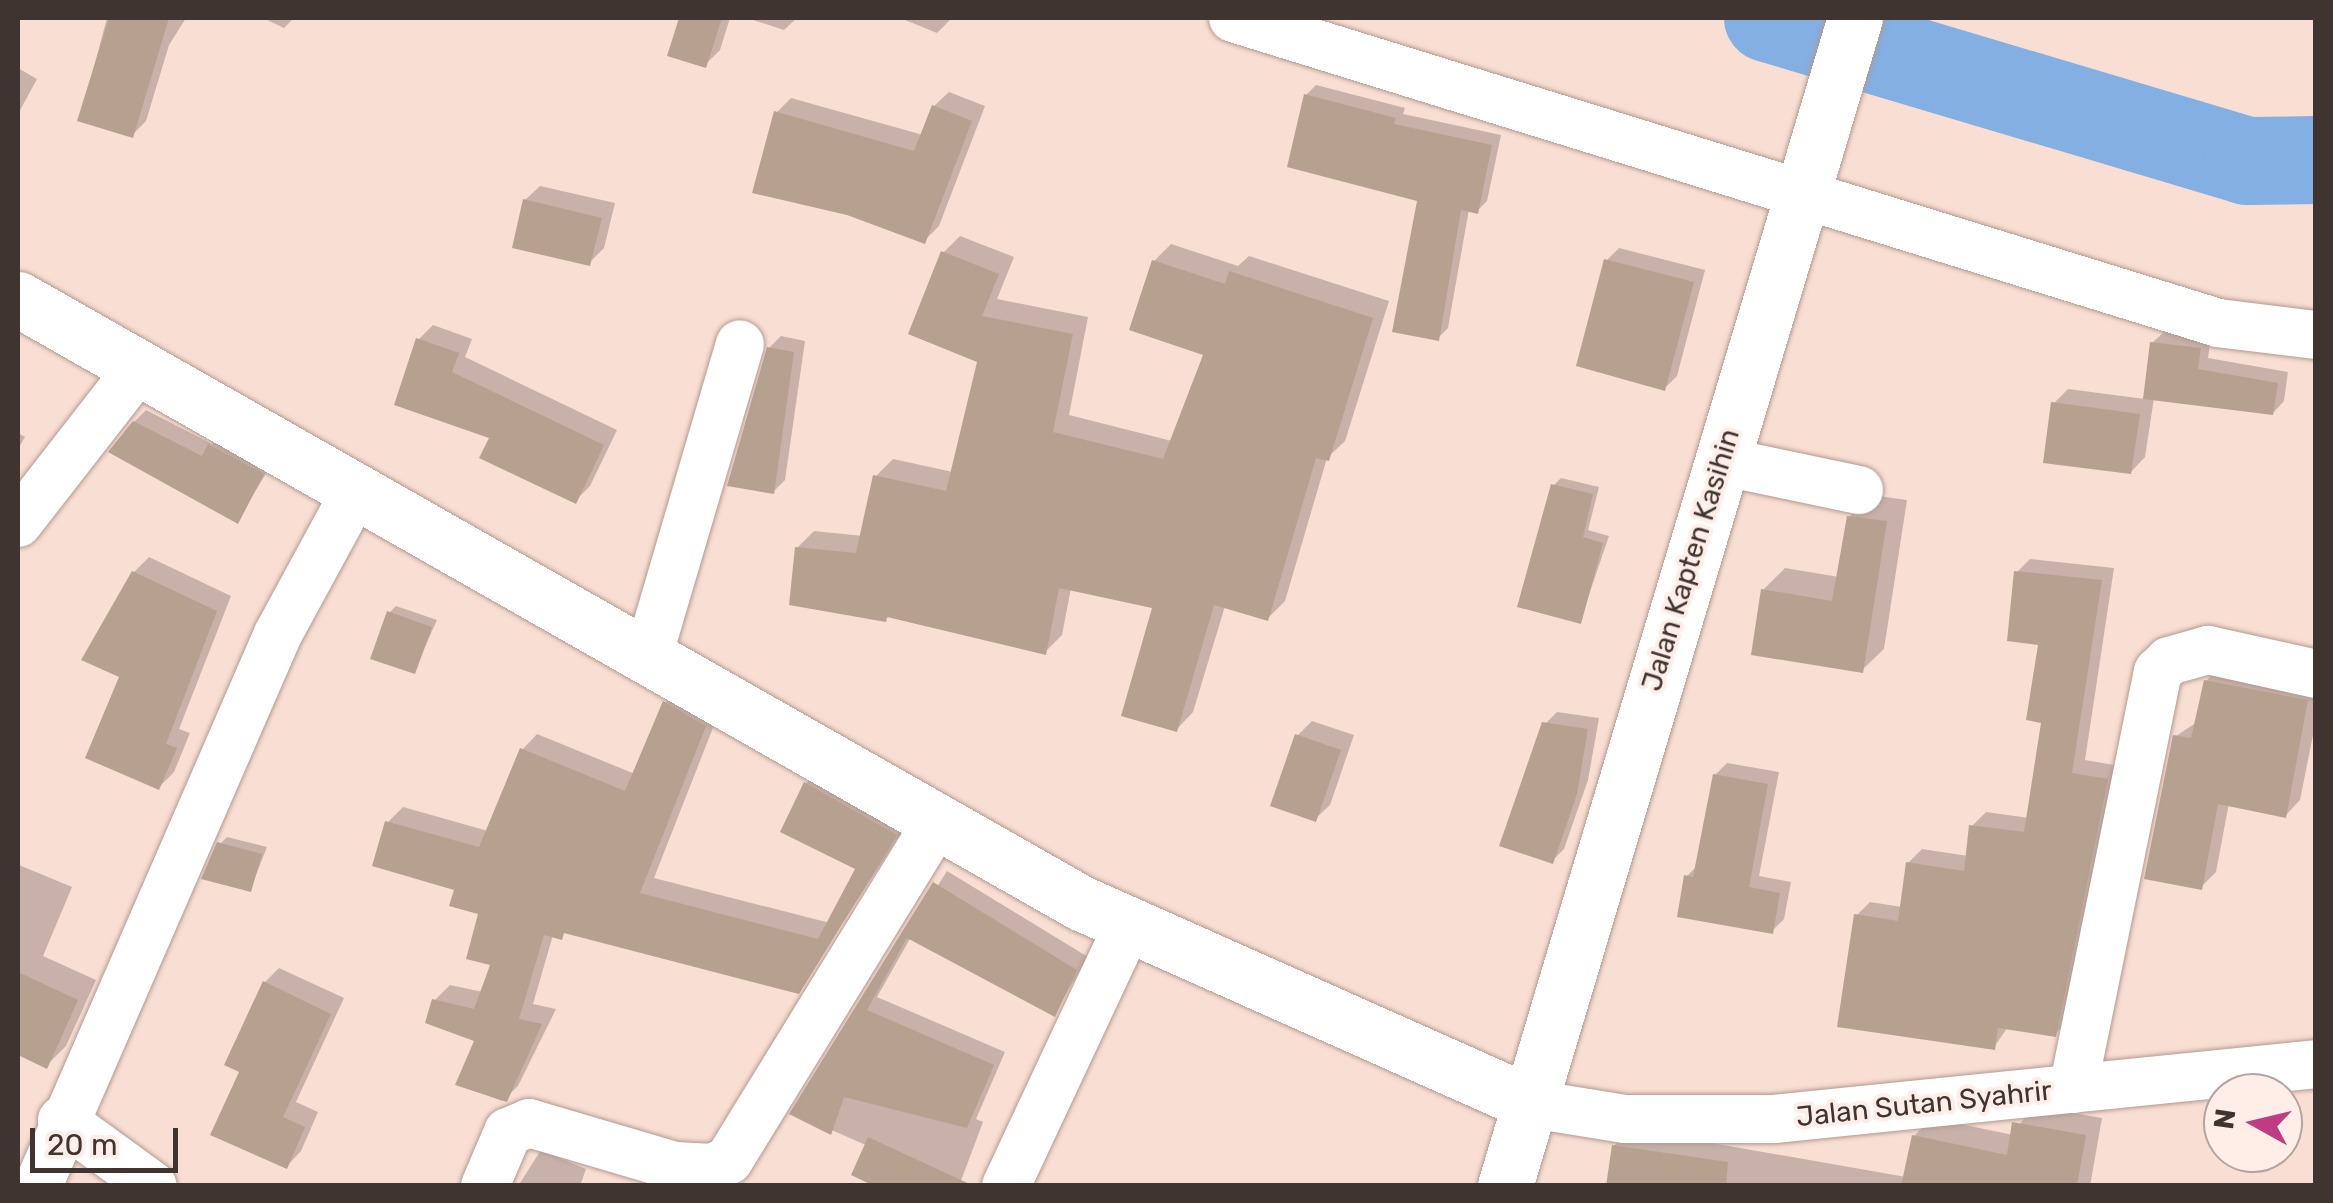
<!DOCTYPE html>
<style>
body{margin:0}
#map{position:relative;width:2333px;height:1203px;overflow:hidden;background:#f9ded3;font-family:Rubik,sans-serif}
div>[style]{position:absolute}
.shadow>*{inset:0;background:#0003}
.river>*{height:88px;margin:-44px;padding:0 44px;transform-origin:44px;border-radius:44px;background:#83afe2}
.building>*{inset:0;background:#b6a191}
.roads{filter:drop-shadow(0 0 2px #b3998f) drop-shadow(0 0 2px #b3998f)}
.street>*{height:48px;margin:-24px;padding:0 24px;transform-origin:24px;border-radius:24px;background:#fff}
.secondary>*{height:55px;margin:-27.5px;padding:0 27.5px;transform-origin:27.5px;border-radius:27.5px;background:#fff}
span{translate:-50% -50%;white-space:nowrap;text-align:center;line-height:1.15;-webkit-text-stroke:8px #feeee7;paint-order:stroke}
.street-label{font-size:28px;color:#3f3430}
.frame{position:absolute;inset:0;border:20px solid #3f3430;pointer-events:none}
.north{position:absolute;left:2203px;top:1073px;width:100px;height:100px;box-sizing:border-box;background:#feeee7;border:2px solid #b2a49e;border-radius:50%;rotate:278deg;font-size:28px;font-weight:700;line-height:40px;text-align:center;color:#3f3430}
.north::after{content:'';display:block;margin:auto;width:35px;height:45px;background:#c03c82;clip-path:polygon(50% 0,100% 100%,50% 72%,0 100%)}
.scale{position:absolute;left:30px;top:1128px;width:148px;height:45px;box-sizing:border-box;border:5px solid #3f3430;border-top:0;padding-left:12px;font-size:30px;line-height:35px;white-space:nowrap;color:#3f3430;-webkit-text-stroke:8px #feeee7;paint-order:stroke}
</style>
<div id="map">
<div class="shadow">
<div style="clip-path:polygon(107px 18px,186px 18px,169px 45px,146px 121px,132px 135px,80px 119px)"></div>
<div style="clip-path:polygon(263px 18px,294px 18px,284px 28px)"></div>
<div style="clip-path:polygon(682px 18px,730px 18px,720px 50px,705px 65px,671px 54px)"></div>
<div style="clip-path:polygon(747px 18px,797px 18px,784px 30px)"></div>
<div style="clip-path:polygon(900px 18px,952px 18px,937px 33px)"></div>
<div style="clip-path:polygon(18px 68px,37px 79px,18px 114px)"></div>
<div style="clip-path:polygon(1316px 85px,1405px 108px,1403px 114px,1501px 135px,1487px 201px,1477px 211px,1469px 209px,1448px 328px,1438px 338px,1420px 199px,1306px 95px)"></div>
<div style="clip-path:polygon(949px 92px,985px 106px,939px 226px,924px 241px,776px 113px,791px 98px,923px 135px,934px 106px)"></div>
<div style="clip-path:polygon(540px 186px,615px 203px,604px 248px,589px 263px,525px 200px)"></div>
<div style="clip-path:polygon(960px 236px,1014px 257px,997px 299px,1088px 317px,1069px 415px,1172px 441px,1206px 353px,1154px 261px,1171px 244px,1238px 266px,1249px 256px,1389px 301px,1345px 441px,1327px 458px,1285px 601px,1268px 618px,1225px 606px,1193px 712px,1176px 730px,1156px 606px,1071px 588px,1062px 635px,1045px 652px,890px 615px,885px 620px,797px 548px,814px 531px,863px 536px,876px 476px,893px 459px,953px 472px,980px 360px,943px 253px)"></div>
<div style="clip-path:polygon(1619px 248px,1705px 270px,1677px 376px,1665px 388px,1606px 261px)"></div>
<div style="clip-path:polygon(433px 325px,472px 339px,465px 357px,617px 430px,590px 486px,575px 501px,492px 437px,418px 340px)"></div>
<div style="clip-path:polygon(2164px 332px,2211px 337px,2208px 358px,2288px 372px,2284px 401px,2273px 413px,2154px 398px,2145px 457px,2131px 472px,2053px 404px,2068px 389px,2145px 399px,2152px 343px)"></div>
<div style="clip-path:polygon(781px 336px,805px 341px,785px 480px,773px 492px,769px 348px)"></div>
<div style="clip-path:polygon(146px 410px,212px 444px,222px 434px,273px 462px,237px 521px,134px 422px)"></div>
<div style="clip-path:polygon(18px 433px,25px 437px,18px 449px)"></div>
<div style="clip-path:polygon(1561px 478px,1599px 487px,1588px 530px,1609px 536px,1580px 621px,1554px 485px)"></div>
<div style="clip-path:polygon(1871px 495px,1907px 500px,1884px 649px,1862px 670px,1763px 590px,1785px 568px,1839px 577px,1849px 517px)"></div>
<div style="clip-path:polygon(149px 557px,231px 596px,179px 729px,190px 733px,174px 772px,159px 787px,122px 676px,134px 572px)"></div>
<div style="clip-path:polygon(2030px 559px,2114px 568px,2085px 760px,2120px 766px,2068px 1021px,2055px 1034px,2008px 1027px,1994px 1047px,1856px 916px,1870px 902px,1902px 907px,1908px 863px,1922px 849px,1968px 856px,1972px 826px,1986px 812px,2029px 818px,2044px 721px,2041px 643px,2017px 572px)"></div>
<div style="clip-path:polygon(396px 606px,437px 620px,414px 672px,389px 613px)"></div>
<div style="clip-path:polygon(2221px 666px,2316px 685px,2316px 720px,2300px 800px,2286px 815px,2229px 803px,2216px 872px,2201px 887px,2176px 736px,2197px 722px,2206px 681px)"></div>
<div style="clip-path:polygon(680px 688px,720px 710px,654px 878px,830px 923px,859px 868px,783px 831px,806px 783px,821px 768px,911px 818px,798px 991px,567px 931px,553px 935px,533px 1004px,556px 1009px,518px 1086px,502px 1101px,459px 1084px,477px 1039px,434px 1001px,450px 985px,483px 992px,493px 964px,481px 913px,388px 822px,403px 807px,488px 831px,522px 750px,537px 734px,635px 774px,665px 703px)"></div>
<div style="clip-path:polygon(1557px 712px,1599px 718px,1588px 780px,1564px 849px,1552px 861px,1545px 724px)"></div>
<div style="clip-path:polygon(1312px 721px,1354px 735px,1330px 805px,1315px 819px,1297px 736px)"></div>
<div style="clip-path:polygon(1727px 763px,1779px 772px,1759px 876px,1791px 882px,1784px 919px,1772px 931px,1687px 876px,1698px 865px,1715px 775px)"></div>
<div style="clip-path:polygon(227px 837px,267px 847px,250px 890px,220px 844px)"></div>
<div style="clip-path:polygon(19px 865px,72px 887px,43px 956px,96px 980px,66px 1046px,46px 1066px,18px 1052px)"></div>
<div style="clip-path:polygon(947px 871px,1088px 957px,1054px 1014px,911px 937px,877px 997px,1005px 1052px,976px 1119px,983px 1122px,959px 1186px,793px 1113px)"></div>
<div style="clip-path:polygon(279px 968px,344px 998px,296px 1102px,318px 1112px,301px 1151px,287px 1166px,242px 1071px,265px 982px)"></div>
<div style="clip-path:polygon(2032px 1106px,2102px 1118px,2090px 1186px,1609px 1186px,1614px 1146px,1632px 1129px,1906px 1177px,1914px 1136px,1932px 1118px,2013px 1135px)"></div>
<div style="clip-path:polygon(541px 1150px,586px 1169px,580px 1186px,518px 1186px)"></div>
</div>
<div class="river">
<div style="left:1768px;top:18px;width:500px;rotate:16.6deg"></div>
<div style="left:2247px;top:161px;width:69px;rotate:-0.8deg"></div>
</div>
<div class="building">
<div style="clip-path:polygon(109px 18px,169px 18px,133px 138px,77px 121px)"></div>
<div style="clip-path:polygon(679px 18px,722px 18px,706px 68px,667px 56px)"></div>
<div style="clip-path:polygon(1304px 94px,1396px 118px,1394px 124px,1492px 145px,1478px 214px,1461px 210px,1439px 341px,1392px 332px,1417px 201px,1287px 167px)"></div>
<div style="clip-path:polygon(932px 105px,972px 121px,925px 244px,847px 215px,752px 193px,774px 111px,914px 151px)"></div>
<div style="clip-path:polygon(523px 199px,602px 218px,590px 266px,512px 248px)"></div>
<div style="clip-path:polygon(941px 251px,999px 274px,982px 316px,1073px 334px,1053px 432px,1163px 459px,1203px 355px,1129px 330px,1152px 260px,1225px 284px,1229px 271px,1373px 318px,1329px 461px,1316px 458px,1268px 621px,1214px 605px,1177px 732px,1121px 716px,1152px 608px,1059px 588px,1046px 655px,887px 617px,886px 622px,789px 605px,795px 547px,856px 553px,873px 475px,946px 491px,977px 362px,908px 334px)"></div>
<div style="clip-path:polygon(1604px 259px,1694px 282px,1665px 391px,1576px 366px)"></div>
<div style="clip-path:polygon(416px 338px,459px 353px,452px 372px,604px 445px,576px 504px,479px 458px,489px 438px,394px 405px)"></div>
<div style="clip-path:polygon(2150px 342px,2201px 348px,2198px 369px,2278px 383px,2273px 415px,2143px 399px)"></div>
<div style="clip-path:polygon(767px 347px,794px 352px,774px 494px,727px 486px)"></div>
<div style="clip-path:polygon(2051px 402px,2140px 414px,2131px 474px,2043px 463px)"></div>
<div style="clip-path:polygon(133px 421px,202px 456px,208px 444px,264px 474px,238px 524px,108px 452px)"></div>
<div style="clip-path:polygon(1551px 484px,1593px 494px,1583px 537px,1603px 543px,1581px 624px,1517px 607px)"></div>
<div style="clip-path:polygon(1847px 516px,1887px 521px,1863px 673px,1751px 655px,1761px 589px,1832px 601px)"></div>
<div style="clip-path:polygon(132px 571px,217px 611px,166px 744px,177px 748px,159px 790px,85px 758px,119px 677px,81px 660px)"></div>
<div style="clip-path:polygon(2014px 571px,2102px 580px,2072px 773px,2108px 779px,2056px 1037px,1998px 1028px,1995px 1050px,1837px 1027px,1854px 914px,1898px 921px,1906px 862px,1964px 871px,1969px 825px,2024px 832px,2041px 723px,2026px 720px,2038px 645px,2007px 641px)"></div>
<div style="clip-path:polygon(387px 611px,432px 627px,415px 674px,370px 659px)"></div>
<div style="clip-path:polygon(2204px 680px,2308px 700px,2286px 818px,2218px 804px,2202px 890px,2144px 879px,2173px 735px,2191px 738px)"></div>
<div style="clip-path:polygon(663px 701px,706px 726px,640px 893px,818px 939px,855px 869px,780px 832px,804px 782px,897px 835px,799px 994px,564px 933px,562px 940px,544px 935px,519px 1019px,542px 1024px,507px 1102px,455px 1085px,474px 1041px,425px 1023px,432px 999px,474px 1009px,490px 965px,466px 959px,478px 914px,449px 906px,454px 890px,372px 866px,385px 821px,479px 847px,520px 748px,625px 791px)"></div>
<div style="clip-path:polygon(1542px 722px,1588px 729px,1577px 794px,1553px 864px,1499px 846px)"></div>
<div style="clip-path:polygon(1295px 734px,1341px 750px,1316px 822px,1270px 806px)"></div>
<div style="clip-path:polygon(1713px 774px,1768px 784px,1749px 887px,1780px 893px,1773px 934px,1677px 917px,1684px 875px,1693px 877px)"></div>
<div style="clip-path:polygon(217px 842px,262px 854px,251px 892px,201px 879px)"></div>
<div style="clip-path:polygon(933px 882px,1077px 970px,1055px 1017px,907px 938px,867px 1010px,994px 1065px,967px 1128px,844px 1097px,831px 1135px,789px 1114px)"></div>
<div style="clip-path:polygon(18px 972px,78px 1000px,47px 1069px,18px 1055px)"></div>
<div style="clip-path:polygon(263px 981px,331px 1014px,283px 1117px,305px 1127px,287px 1169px,210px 1135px,239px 1072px,224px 1065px)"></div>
<div style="clip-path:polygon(2012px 1122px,2086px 1135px,2077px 1186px,1901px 1186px,1912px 1135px,2007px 1155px)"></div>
<div style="clip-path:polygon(868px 1137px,974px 1186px,874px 1186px,851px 1175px)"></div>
<div style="clip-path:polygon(1612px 1145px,1728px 1162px,1726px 1186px,1606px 1186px)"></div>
</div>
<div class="roads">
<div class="street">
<div style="left:1233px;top:18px;width:1031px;rotate:17.2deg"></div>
<div style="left:2218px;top:323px;width:99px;rotate:7deg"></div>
<div style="left:1720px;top:461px;width:142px;rotate:11.8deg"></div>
<div style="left:18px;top:523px;width:195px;rotate:-52.1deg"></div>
<div style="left:647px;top:660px;width:329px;rotate:-73.6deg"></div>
<div style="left:2073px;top:1089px;width:426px;rotate:-78.5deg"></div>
<div style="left:2158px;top:672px;width:16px;rotate:-45deg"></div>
<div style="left:2169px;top:661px;width:41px;rotate:-15.8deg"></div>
<div style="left:2208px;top:650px;width:111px;rotate:12.5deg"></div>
<div style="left:1532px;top:1104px;width:94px;rotate:9.2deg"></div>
<div style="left:1625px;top:1119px;width:149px"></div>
<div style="left:1774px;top:1119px;width:545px;rotate:-5.79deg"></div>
<div style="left:62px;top:1120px;width:112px;rotate:36deg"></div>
<div style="left:38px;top:1186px;width:602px;rotate:-66.5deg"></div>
<div style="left:278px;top:634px;width:159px;rotate:-61.5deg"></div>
<div style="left:485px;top:1186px;width:59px;rotate:-66.9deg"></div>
<div style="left:508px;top:1132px;width:23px;rotate:-23deg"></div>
<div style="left:529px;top:1123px;width:152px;rotate:16.4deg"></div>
<div style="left:675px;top:1166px;width:38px;rotate:3deg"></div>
<div style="left:713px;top:1168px;width:18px;rotate:-27deg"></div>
<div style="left:729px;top:1160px;width:395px;rotate:-58.4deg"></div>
<div style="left:1006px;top:1186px;width:287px;rotate:-64.9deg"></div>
</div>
<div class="secondary">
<div style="left:18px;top:299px;width:1223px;rotate:29.61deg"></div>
<div style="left:1081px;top:903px;width:494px;rotate:24deg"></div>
<div style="left:1505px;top:1186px;width:1219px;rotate:-73.32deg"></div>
</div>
</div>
<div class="street-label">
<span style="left:1691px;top:560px;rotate:-73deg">Jalan Kapten Kasihin</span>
<span style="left:1924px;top:1104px;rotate:-6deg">Jalan Sutan Syahrir</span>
</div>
<div class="frame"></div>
<div class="north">N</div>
<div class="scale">20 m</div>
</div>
